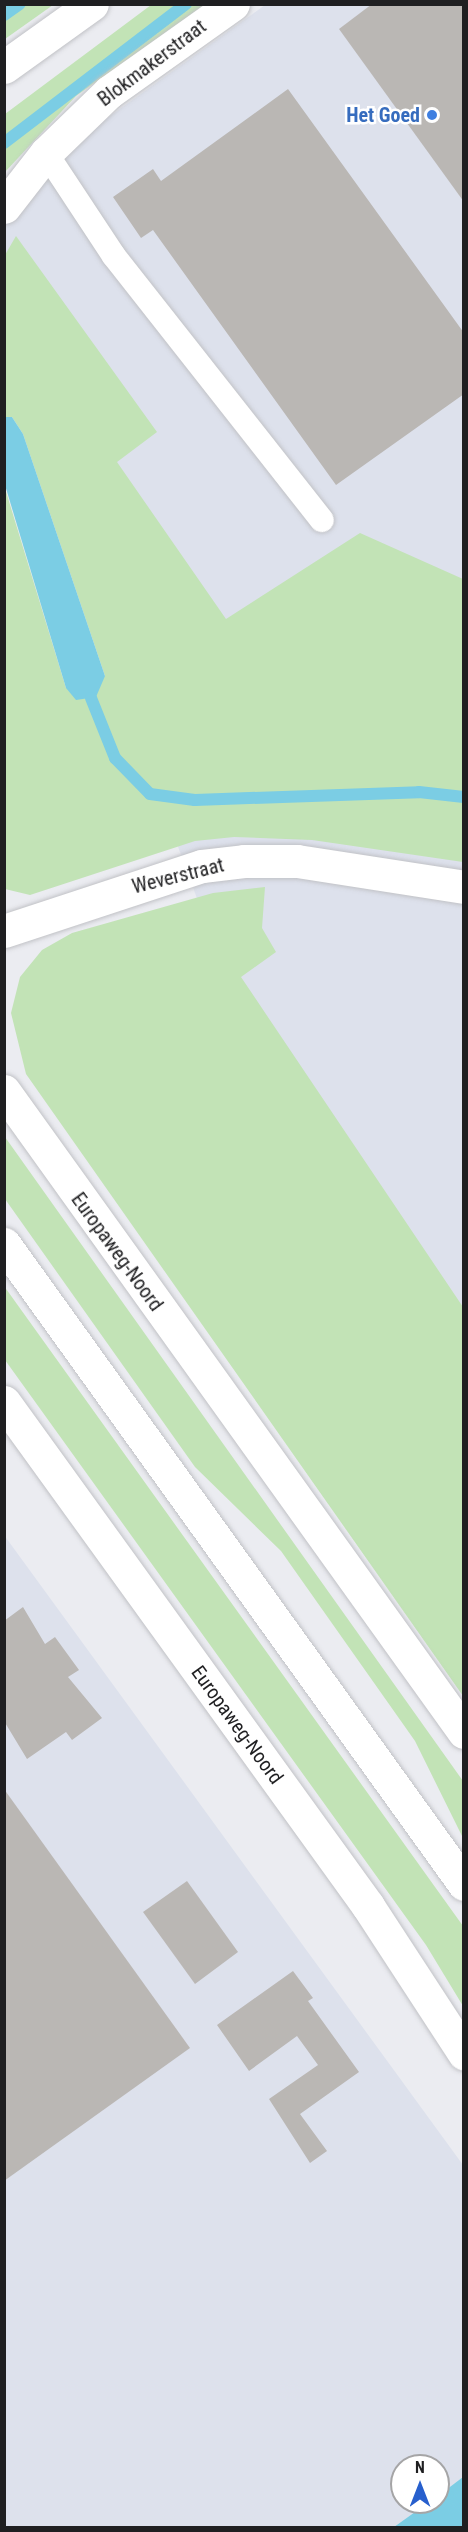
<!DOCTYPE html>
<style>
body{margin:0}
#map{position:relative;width:468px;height:2532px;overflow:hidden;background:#ebecf1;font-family:"Roboto Condensed",sans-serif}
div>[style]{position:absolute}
.built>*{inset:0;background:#dde1ec}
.green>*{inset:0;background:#c2e3b6}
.water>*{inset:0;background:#7bcde4}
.stream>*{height:12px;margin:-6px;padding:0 6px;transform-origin:6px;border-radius:6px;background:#7bcde4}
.building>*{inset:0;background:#bab7b4}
.roads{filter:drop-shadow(0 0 2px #c1c2c6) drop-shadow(0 0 2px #c1c2c6)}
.lane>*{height:24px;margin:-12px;padding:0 12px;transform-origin:12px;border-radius:12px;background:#fff}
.street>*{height:33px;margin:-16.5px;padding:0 16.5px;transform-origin:16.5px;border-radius:16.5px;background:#fff}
.secondary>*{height:33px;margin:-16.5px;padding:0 16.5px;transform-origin:16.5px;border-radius:16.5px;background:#fff}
.dots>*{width:16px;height:16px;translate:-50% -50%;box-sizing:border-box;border:3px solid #fff;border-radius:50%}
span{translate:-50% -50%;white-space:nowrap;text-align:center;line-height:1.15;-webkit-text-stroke:5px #fff;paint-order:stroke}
.street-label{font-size:20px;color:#1f1f21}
.shop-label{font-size:20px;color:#366cbe;font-weight:700}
.right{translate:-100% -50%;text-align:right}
.frame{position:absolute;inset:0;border:6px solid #1f1f21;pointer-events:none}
.north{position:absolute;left:390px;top:2454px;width:60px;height:60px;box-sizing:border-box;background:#fff;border:2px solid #a5a5a6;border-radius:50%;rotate:0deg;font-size:16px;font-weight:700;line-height:24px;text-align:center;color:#1f1f21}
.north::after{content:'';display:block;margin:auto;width:21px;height:27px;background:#275fcd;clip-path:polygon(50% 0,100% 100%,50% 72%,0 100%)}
</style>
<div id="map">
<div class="built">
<div style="clip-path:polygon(265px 5px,463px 5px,463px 1383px,288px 1147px,5px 374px,5px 226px,78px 139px)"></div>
<div style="clip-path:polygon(4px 1535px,463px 2165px,463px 2477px,438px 2496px,438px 2466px,402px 2466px,402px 2502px,429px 2502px,394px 2527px,5px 2527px)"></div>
</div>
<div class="green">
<div style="clip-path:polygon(5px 4px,53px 4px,53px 5px,5px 39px)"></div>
<div style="clip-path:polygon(151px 5px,204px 5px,76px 96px,5px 172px,5px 114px)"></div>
<div style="clip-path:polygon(16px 236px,157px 432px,117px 462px,226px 619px,360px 533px,463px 579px,463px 862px,312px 840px,234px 837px,195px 841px,30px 895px,5px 889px,4px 485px,66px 688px,105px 676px,23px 434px,12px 417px,5px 417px,5px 255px)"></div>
<div style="clip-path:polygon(265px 887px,262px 928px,276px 952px,241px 977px,463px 1307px,463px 1696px,26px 1074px,11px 1013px,20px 977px,42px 950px,72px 933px,213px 893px)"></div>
<div style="clip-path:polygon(5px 1137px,463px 1781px,463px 1838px,415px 1741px,281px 1551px,195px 1467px,5px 1199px)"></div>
<div style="clip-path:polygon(4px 1286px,463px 1926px,463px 2006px,426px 1945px,5px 1360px)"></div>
</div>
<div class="water">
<div style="clip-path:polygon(4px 417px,12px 417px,23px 434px,105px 676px,96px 697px,76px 700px,66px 688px,5px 485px)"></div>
<div style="clip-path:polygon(463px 2477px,463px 2527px,394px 2527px,429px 2502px,438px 2502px,438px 2496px)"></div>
</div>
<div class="stream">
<div style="left:4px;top:15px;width:19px;rotate:-35deg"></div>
<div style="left:4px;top:143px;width:229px;rotate:-37.4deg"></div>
<div style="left:91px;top:698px;width:65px;rotate:68.2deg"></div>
<div style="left:115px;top:758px;width:50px;rotate:45.8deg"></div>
<div style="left:150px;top:794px;width:45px;rotate:7.6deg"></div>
<div style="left:195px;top:800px;width:224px;rotate:-2deg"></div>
<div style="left:419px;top:792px;width:45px;rotate:6.3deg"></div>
</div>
<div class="building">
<div style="clip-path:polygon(372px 4px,464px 4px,464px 202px,339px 29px)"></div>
<div style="clip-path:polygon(288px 89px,464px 333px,464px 394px,336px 485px,153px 230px,141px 238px,113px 197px,153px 169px,161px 181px)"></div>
<div style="clip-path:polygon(23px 1607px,45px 1644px,55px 1637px,79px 1670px,68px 1677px,102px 1718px,72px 1740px,66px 1732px,27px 1759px,4px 1721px,4px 1621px)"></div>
<div style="clip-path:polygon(4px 1789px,190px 2048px,4px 2181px)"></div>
<div style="clip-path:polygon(187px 1881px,238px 1952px,195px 1984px,143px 1912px)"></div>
<div style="clip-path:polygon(293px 1971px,313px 1998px,308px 2001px,359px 2072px,300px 2114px,327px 2151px,310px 2163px,269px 2099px,318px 2065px,297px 2036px,249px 2071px,217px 2025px)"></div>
</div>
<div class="roads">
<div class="lane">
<div style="left:46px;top:153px;width:123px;rotate:56.6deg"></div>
<div style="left:114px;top:256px;width:336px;rotate:51.8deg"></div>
</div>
<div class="street">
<div style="left:4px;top:207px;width:68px;rotate:-52.1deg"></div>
<div style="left:46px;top:153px;width:88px;rotate:-44.1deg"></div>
<div style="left:109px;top:92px;width:152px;rotate:-35.4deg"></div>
<div style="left:4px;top:931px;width:208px;rotate:-18.2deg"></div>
<div style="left:202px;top:866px;width:42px;rotate:-6.8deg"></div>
<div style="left:244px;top:861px;width:53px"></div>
<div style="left:297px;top:861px;width:169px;rotate:8.8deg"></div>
<div style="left:4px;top:1091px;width:789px;rotate:54.34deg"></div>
<div style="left:4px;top:1402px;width:622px;rotate:54.16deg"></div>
<div style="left:368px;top:1906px;width:176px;rotate:56.9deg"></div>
</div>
<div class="secondary">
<div style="left:4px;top:67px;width:108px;rotate:-35.6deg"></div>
<div style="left:4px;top:1244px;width:788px;rotate:54.29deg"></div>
</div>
</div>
<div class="dots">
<div style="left:432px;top:115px;background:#3f7fe0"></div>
</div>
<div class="street-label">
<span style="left:152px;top:63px;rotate:-37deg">Blokmakerstraat</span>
<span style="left:178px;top:876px;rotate:-14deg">Weverstraat</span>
<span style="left:117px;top:1252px;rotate:54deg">Europaweg-Noord</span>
<span style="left:237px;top:1725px;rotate:54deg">Europaweg-Noord</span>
</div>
<div class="shop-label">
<span class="right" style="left:420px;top:115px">Het Goed</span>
</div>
<div class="frame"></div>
<div class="north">N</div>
</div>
